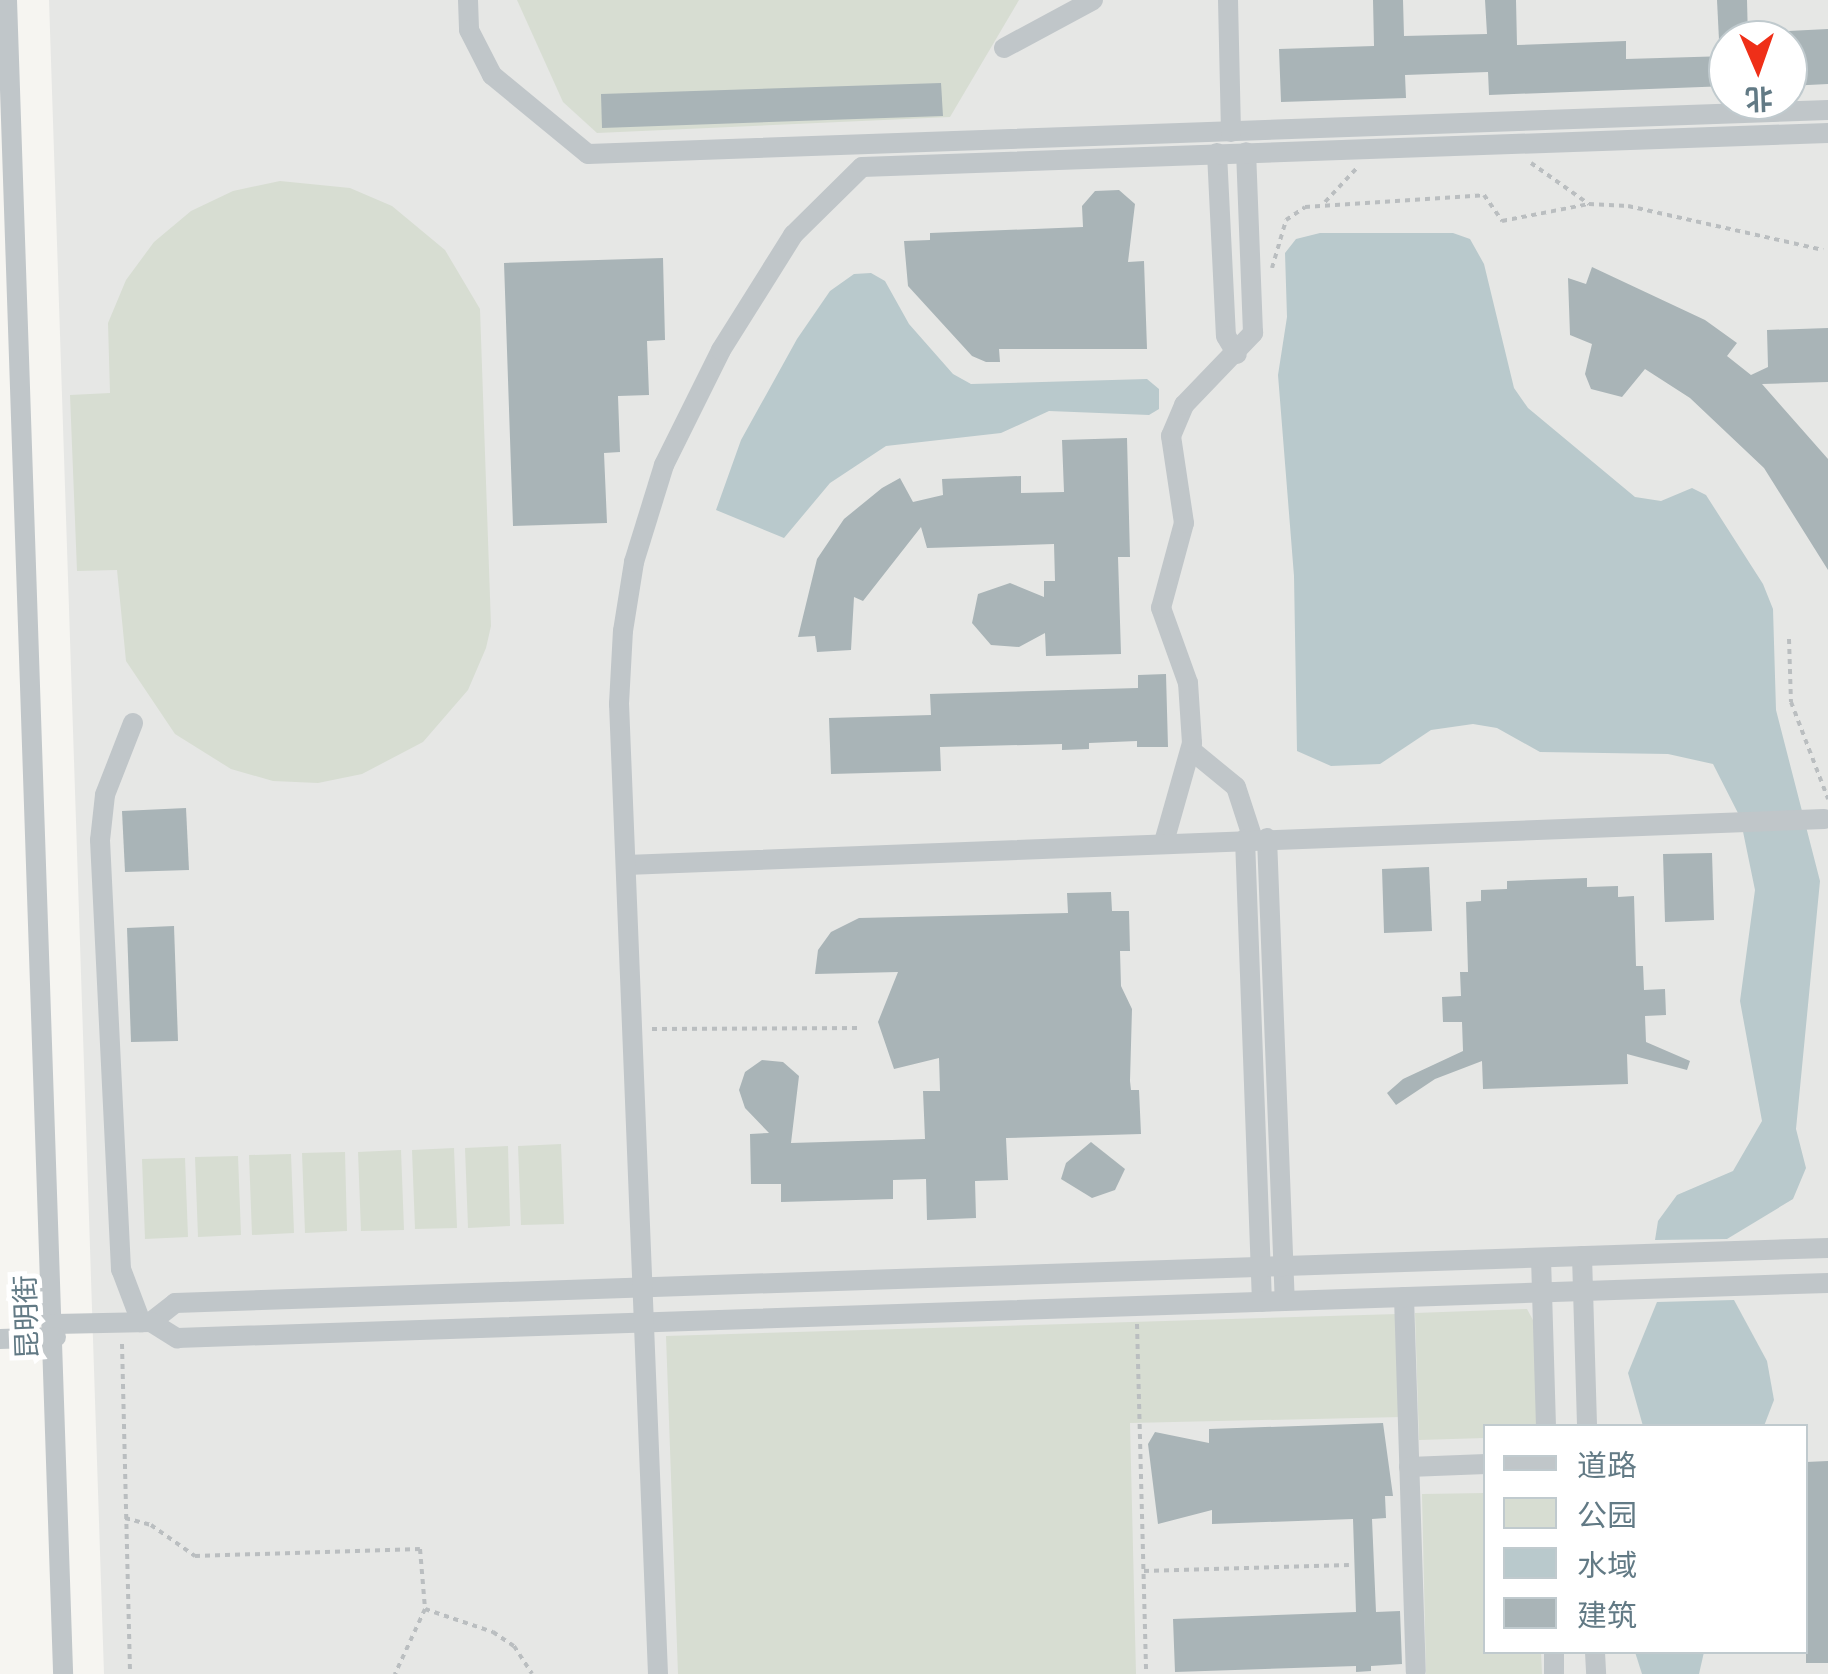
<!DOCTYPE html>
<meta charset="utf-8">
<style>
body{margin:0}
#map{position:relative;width:1828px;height:1674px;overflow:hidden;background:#f6f5f1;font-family:Helvetica,"Noto Sans SC",sans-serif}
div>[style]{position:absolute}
.built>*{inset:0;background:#e6e7e5}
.green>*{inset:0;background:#d7ddd2}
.water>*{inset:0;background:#b9c9cc}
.building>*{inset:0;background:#a9b4b7}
.path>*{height:4px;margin-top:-2px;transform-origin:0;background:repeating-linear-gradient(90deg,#babec0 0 5px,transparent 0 10px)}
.minor>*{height:20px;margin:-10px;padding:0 10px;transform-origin:10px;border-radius:10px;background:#c0c6c9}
span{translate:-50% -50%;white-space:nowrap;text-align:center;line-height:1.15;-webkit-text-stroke:10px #fff;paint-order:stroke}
.street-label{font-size:28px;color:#627a85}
.legend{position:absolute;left:1483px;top:1424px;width:325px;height:230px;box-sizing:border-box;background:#fff;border:2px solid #c0cace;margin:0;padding:12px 18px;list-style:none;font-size:30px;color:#627a85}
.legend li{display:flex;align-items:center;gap:20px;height:50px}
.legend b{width:50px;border:2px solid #c0cace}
.north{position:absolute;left:1708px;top:20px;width:100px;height:100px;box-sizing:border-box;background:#fff;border:2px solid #c0cace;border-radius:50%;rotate:178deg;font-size:28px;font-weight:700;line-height:40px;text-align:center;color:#627a85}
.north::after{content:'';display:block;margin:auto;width:35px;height:45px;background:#ef2f18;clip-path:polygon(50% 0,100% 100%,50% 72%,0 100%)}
</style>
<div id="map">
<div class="built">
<div style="clip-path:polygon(evenodd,49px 0,1828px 0,1828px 1674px,104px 1674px,49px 0,1728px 40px,1788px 40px,1788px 100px,1728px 100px,1728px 40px,49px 0,1486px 1426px,1806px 1426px,1806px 1652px,1486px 1652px,1486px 1426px)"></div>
</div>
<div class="green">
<div style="clip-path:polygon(517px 0,1019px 0,950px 117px,597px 133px,563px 102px)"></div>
<div style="clip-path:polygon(280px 181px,350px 188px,392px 206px,445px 250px,480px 309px,491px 626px,486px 648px,468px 690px,423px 742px,362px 774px,318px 783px,273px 781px,231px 769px,175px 734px,126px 661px,117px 570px,77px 571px,70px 395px,110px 393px,108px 323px,126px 280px,154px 242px,191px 211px,233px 191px)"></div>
<div style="clip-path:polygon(561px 1144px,564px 1224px,521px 1225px,518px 1146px)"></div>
<div style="clip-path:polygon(508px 1146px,510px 1226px,468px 1228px,465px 1148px)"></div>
<div style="clip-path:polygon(454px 1148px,457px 1228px,415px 1229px,412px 1150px)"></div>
<div style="clip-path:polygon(401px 1150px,404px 1230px,361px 1231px,358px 1152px)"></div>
<div style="clip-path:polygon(345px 1152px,347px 1231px,305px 1233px,302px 1153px)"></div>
<div style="clip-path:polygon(291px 1154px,294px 1233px,252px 1235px,249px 1155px)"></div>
<div style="clip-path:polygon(238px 1156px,241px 1235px,198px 1237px,195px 1157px)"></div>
<div style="clip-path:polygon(185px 1158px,188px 1237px,145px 1239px,142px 1159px)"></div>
<div style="clip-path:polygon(1527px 1309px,1534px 1322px,1537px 1426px,1486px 1426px,1485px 1438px,1419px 1440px,1415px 1313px)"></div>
<div style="clip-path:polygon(1398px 1314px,1401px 1417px,1130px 1423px,1136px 1674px,678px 1674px,666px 1336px)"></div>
<div style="clip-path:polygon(1485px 1493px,1486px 1652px,1541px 1652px,1542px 1674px,1426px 1674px,1422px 1494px)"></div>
</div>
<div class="water">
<div style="clip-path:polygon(1320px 233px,1453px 233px,1470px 239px,1484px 264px,1514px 388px,1528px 408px,1635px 497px,1661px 501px,1692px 488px,1706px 495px,1763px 584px,1773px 609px,1776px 710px,1820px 881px,1796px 1129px,1806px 1168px,1793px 1199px,1727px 1239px,1655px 1240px,1658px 1221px,1677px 1195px,1733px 1171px,1762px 1121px,1740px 1001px,1755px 890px,1740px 817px,1713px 764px,1668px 754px,1540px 752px,1497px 728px,1473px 724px,1431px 730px,1380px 764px,1331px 766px,1297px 751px,1294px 576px,1278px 375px,1287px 317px,1285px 253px,1296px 239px)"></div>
<div style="clip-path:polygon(871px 273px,885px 281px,909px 324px,953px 374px,971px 384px,1147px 379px,1159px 389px,1159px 409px,1149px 415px,1049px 411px,1001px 433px,886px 446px,830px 483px,784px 538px,716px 510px,741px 440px,797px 339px,830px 291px,854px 274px)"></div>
<div style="clip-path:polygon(1734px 1300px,1767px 1361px,1774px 1400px,1764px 1426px,1643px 1426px,1628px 1373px,1657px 1302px)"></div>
<div style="clip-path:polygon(1635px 1652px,1704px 1652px,1699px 1674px,1642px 1674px)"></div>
</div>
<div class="building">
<div style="clip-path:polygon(1373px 0,1403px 0,1404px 36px,1487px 34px,1485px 0,1516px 0,1517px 45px,1626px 41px,1626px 59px,1728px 56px,1728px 86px,1489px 95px,1488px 72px,1405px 75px,1406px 98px,1281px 102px,1279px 49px,1374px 46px)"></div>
<div style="clip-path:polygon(1717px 0,1747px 0,1748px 40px,1719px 40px)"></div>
<div style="clip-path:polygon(1828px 29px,1828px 84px,1788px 86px,1788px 31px)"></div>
<div style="clip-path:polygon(941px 83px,943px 116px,602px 128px,601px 94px)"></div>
<div style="clip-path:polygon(1119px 190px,1135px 204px,1128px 262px,1144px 261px,1147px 349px,999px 349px,1000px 362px,986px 362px,972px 356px,908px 286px,904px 241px,930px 240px,930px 233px,1083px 227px,1082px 206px,1095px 191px)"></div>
<div style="clip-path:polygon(663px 258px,665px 340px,647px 341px,649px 395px,618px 396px,620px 452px,604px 453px,607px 523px,513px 526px,504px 263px)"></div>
<div style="clip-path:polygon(1592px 267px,1705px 320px,1737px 343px,1727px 356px,1751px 375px,1768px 367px,1767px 330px,1828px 328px,1828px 382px,1762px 384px,1828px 459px,1828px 570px,1764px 468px,1690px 398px,1645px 369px,1622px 397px,1591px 389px,1585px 374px,1592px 344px,1570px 335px,1568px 278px,1586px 284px)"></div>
<div style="clip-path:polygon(1127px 438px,1130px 557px,1118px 557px,1121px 654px,1046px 656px,1045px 633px,1019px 647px,991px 645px,972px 623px,978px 594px,1010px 583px,1044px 597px,1044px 581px,1055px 581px,1054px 544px,927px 548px,921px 527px,863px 601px,854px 597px,851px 650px,817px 652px,815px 636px,798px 637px,817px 559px,844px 519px,882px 488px,900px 478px,913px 502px,943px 495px,942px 479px,1021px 476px,1021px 493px,1064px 492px,1062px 440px)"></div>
<div style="clip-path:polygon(1166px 674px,1168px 747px,1137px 747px,1137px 741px,1089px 743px,1089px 749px,1062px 750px,1062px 744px,940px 747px,941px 771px,831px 774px,829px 718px,931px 715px,930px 694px,1138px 688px,1138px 675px)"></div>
<div style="clip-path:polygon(186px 808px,189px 870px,125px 872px,122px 811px)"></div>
<div style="clip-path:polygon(1712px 853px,1714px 920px,1665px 922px,1663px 854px)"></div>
<div style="clip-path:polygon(1429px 867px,1432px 931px,1384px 933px,1382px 869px)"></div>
<div style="clip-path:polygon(1587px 878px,1587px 887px,1618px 886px,1618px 897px,1634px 896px,1636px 966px,1643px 966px,1644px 990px,1665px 989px,1666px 1015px,1645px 1016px,1646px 1042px,1690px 1061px,1687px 1070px,1627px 1054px,1628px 1084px,1483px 1089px,1482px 1061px,1435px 1079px,1396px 1105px,1387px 1093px,1403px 1079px,1463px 1051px,1462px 1022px,1443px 1022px,1442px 997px,1461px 996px,1460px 972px,1468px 972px,1466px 902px,1481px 901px,1481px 890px,1507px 889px,1507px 881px)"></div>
<div style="clip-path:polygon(1111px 892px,1112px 911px,1129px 911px,1130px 951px,1120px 951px,1121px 986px,1132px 1009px,1130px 1081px,1131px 1090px,1139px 1090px,1141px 1134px,1006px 1138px,1008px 1180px,975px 1181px,976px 1218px,927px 1220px,926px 1179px,893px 1180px,893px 1199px,781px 1202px,781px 1184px,751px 1184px,750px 1134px,769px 1133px,745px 1108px,739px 1090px,745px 1072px,762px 1060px,783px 1062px,799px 1076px,791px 1143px,925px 1139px,923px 1091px,940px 1091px,939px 1058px,894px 1069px,878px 1022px,898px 972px,815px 974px,818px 950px,831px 932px,859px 918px,1068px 913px,1067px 893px)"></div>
<div style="clip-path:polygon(174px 926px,178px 1041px,131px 1042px,127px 928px)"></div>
<div style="clip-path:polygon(1091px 1142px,1125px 1169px,1115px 1190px,1092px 1198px,1061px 1179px,1066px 1163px)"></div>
<div style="clip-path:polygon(1383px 1423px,1393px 1496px,1385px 1496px,1386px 1518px,1372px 1519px,1376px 1612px,1400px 1611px,1402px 1664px,1371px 1666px,1371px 1671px,1356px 1672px,1356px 1666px,1175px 1672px,1173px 1619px,1356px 1612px,1353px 1519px,1212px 1524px,1212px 1510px,1158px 1524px,1148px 1444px,1155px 1432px,1209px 1443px,1209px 1429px)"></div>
<div style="clip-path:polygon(1828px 1461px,1828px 1663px,1806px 1663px,1806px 1462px)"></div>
</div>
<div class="path">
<div style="left:1531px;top:163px;width:71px;rotate:35.3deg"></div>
<div style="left:1325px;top:202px;width:45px;rotate:-46.8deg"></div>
<div style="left:1272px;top:268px;width:50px;rotate:-73.7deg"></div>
<div style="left:1286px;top:220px;width:23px;rotate:-34deg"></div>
<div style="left:1305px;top:207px;width:179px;rotate:-3.8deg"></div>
<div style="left:1484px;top:195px;width:32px;rotate:55deg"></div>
<div style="left:1502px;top:221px;width:89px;rotate:-11.1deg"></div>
<div style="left:1589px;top:204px;width:39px;rotate:3deg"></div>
<div style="left:1628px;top:206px;width:200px;rotate:12.7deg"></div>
<div style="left:1789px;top:639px;width:63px;rotate:88.2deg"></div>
<div style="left:1791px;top:702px;width:104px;rotate:69.1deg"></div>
<div style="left:652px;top:1029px;width:210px;rotate:-0.3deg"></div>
<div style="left:1137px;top:1324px;width:350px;rotate:88.5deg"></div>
<div style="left:122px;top:1344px;width:330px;rotate:88.6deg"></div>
<div style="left:125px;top:1518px;width:27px;rotate:15deg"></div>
<div style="left:151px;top:1525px;width:54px;rotate:35.2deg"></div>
<div style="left:195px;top:1556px;width:225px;rotate:-1.8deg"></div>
<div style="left:420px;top:1549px;width:60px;rotate:85.2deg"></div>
<div style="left:425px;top:1609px;width:72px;rotate:114.8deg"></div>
<div style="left:1144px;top:1571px;width:205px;rotate:-1.7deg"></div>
<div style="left:425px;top:1609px;width:72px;rotate:18.7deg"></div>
<div style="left:493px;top:1632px;width:25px;rotate:34deg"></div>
<div style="left:514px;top:1646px;width:33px;rotate:57deg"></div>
</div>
<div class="minor">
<div style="left:7px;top:0;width:1675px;rotate:88.08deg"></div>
<div style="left:468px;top:0;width:30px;rotate:88deg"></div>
<div style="left:469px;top:30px;width:51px;rotate:62.9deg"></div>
<div style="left:492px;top:75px;width:124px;rotate:39.5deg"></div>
<div style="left:588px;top:154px;width:1241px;rotate:-2.03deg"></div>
<div style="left:1228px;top:0;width:132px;rotate:88.7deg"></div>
<div style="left:1004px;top:48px;width:101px;rotate:-28.3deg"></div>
<div style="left:1217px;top:153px;width:183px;rotate:87.2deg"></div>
<div style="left:1226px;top:336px;width:21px;rotate:59deg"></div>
<div style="left:133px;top:723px;width:77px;rotate:111.3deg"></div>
<div style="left:105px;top:795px;width:45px;rotate:96.3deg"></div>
<div style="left:100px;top:840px;width:430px;rotate:87.2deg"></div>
<div style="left:121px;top:1269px;width:57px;rotate:69.3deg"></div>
<div style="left:1191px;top:750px;width:58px;rotate:39.4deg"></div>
<div style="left:1236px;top:787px;width:55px;rotate:71.9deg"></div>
<div style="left:1267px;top:838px;width:463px;rotate:87.8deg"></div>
<div style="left:1245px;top:839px;width:463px;rotate:87.9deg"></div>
<div style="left:1164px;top:842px;width:103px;rotate:-74.2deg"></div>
<div style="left:1192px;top:743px;width:60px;rotate:-93.8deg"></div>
<div style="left:1188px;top:683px;width:80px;rotate:-109.8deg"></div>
<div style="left:1161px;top:608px;width:88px;rotate:-74.9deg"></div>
<div style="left:1184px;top:523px;width:88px;rotate:-98.5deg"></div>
<div style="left:1171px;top:436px;width:34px;rotate:-67deg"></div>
<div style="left:1184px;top:405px;width:100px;rotate:-46.2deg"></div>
<div style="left:1253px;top:333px;width:181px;rotate:-92.2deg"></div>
<div style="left:626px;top:865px;width:1199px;rotate:-2.2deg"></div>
<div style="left:1582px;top:1256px;width:170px;rotate:88.3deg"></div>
<div style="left:1541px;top:1258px;width:168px;rotate:88.3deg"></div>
<div style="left:1404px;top:1297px;width:374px;rotate:88.2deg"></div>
<div style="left:151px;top:1322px;width:31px;rotate:-38deg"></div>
<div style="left:175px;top:1303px;width:1654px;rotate:-1.91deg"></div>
<div style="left:55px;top:1324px;width:96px;rotate:-1.2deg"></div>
<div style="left:151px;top:1322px;width:31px;rotate:32deg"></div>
<div style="left:177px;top:1338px;width:1652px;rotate:-1.91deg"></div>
<div style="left:0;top:1339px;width:56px;rotate:-2deg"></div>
<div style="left:1409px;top:1467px;width:77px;rotate:-2.2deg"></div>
<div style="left:1554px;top:1652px;width:22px;rotate:90deg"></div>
<div style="left:1595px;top:1652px;width:22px;rotate:87deg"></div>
<div style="left:658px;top:1674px;width:971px;rotate:-92.3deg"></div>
<div style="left:619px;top:704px;width:73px;rotate:-86.9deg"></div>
<div style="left:623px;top:631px;width:70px;rotate:-80.9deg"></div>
<div style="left:634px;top:562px;width:102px;rotate:-72.8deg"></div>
<div style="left:664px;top:465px;width:128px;rotate:-63.6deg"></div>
<div style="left:721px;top:350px;width:136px;rotate:-57.9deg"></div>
<div style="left:793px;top:235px;width:97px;rotate:-44.6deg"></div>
<div style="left:862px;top:167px;width:967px;rotate:-2.02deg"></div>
</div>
<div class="street-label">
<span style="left:27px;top:1317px;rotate:-92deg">昆明街</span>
</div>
<ul class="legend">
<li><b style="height:12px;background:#c0c6c9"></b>道路</li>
<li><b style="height:28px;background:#d7ddd2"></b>公园</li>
<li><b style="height:28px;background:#b9c9cc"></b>水域</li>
<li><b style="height:28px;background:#a9b4b7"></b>建筑</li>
</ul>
<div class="north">北</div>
</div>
